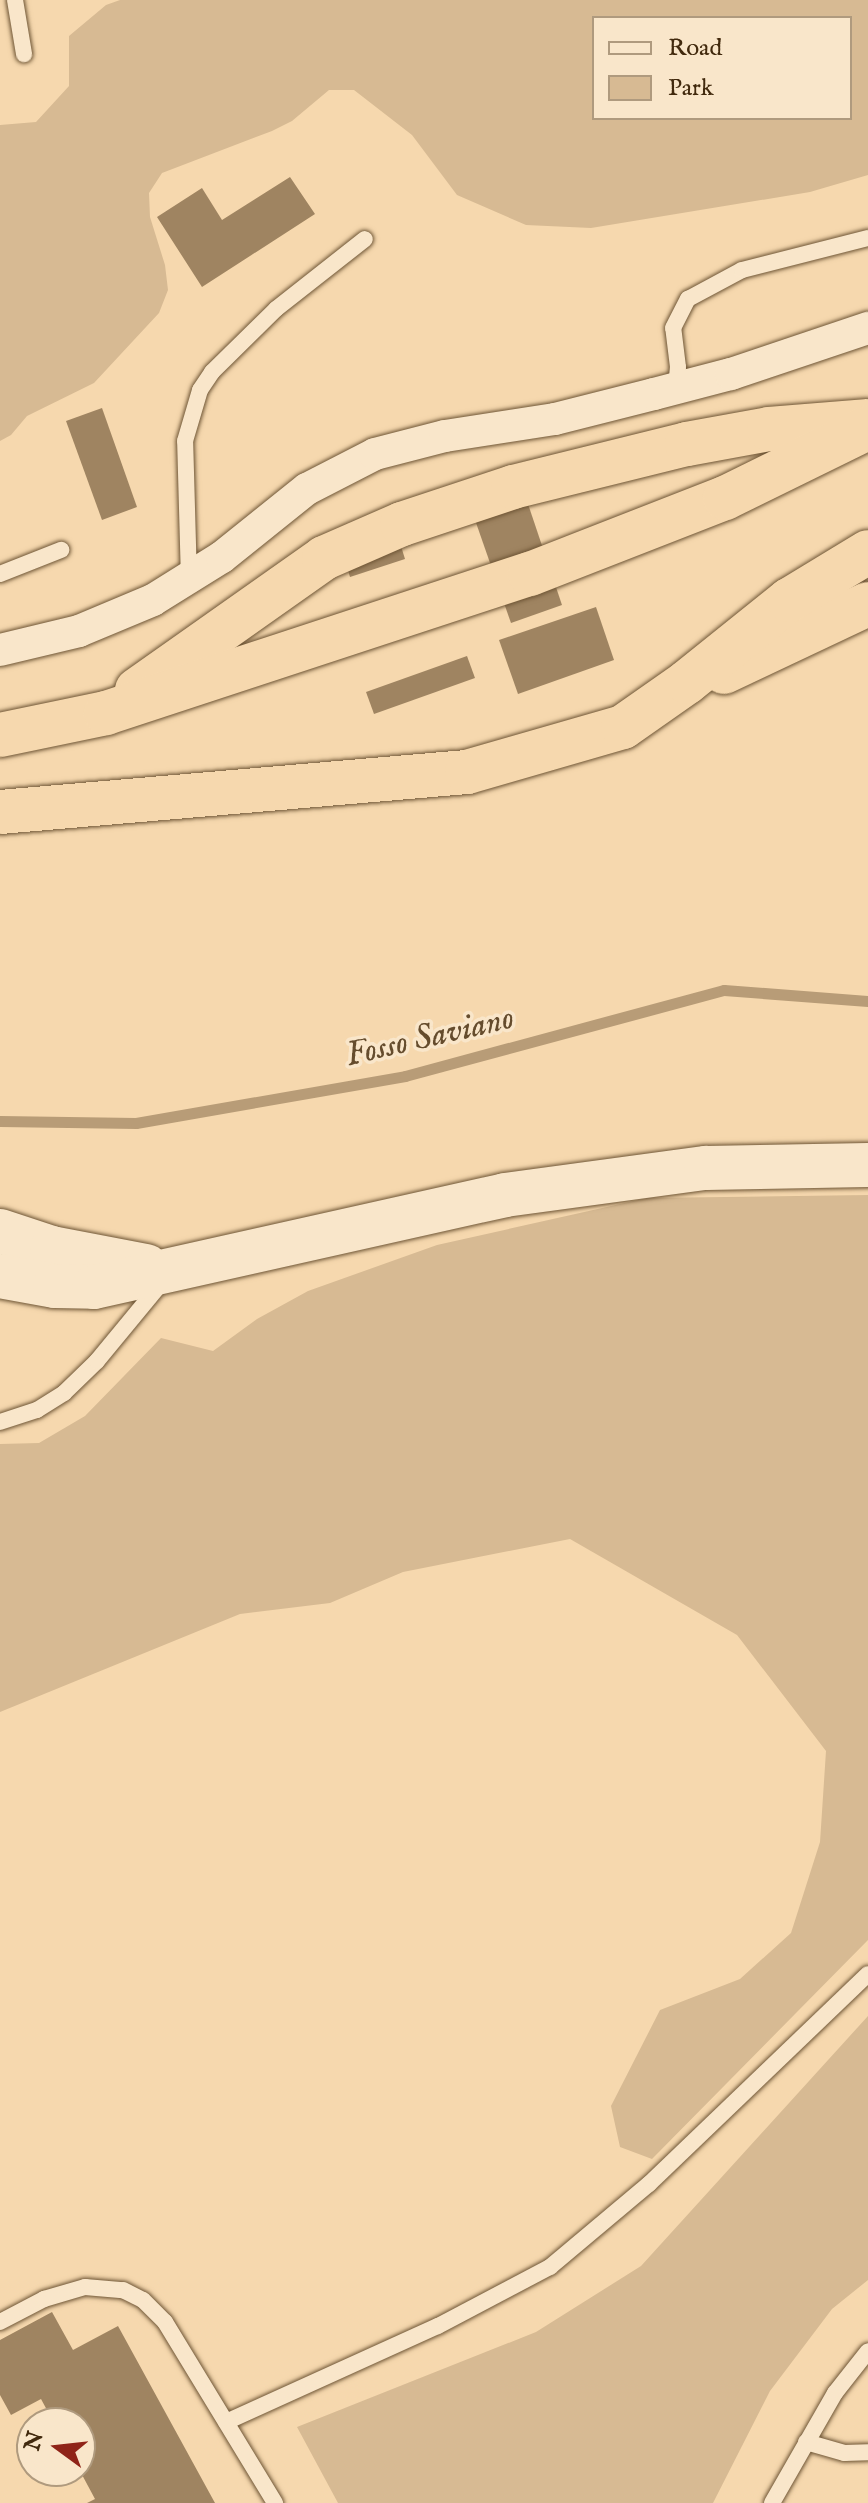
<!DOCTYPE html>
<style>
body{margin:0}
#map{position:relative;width:868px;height:2503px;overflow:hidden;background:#f6d8ae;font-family:"IM FELL English",serif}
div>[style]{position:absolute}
.green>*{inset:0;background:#d7ba93}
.stream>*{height:11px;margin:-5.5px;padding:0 5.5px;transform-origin:5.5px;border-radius:5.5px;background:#b89c77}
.building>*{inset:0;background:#9f8461}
.roads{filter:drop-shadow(0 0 2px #6e5535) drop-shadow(0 0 2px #6e5535)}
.service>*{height:16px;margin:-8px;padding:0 8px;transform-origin:8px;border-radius:8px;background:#f9e6ca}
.minor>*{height:32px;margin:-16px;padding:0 16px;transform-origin:16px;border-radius:16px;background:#f9e6ca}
.secondary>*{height:44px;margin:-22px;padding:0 22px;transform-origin:22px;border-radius:22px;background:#f9e6ca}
.motorway>*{height:44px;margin:-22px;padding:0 22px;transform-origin:22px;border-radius:22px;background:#f6d8ae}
span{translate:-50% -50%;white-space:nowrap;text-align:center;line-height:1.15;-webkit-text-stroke:7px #f9e6ca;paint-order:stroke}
.water-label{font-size:34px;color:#654c2d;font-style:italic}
.legend{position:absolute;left:592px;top:16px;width:260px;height:104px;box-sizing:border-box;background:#f9e6ca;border:2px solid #af9a7e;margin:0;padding:10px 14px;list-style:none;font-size:24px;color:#41290d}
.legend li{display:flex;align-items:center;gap:16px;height:40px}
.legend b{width:40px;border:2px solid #af9a7e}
.north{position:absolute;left:16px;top:2407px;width:80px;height:80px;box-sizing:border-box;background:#f9e6ca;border:2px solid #af9a7e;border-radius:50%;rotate:285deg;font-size:22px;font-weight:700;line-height:32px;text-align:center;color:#41290d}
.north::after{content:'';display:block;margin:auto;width:28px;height:36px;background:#8f2418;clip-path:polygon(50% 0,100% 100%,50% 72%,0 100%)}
</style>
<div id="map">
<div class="green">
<div style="clip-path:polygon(evenodd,120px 0,868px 0,868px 175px,810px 192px,591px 228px,526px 225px,457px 195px,412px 135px,354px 90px,329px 90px,292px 121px,272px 131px,162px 173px,149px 193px,150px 217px,165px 265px,168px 290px,159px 313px,94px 383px,27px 416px,11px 435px,0 441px,0 125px,36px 122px,69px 86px,69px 36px,106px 5px,120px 0,594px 18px,850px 18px,850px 118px,594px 118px,594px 18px)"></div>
<div style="clip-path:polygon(868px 1195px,868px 1940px,652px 2159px,620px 2147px,611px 2106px,660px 2010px,740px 1979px,791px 1933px,820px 1842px,826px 1751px,737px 1635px,570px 1539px,403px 1572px,330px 1603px,240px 1614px,0 1712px,0 1444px,39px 1443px,85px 1416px,161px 1338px,213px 1351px,257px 1319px,308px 1291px,437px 1245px,647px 1198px)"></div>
<div style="clip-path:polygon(868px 2016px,868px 2280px,832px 2309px,770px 2391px,713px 2503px,338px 2503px,297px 2427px,536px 2332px,641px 2266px)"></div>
</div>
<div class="stream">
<div style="left:0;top:1121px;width:136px;rotate:0.8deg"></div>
<div style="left:136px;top:1123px;width:273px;rotate:-9.9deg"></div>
<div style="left:405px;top:1076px;width:330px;rotate:-15.1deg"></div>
<div style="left:724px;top:990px;width:144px;rotate:4.4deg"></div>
</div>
<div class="building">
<div style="clip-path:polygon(290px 177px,315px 214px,202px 287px,157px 217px,202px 188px,222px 220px)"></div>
<div style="clip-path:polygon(102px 408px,137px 507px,102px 520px,66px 421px)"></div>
<div style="clip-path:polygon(526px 498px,562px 605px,511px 623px,474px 517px)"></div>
<div style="clip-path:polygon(392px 517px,405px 559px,350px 577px,337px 536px)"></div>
<div style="clip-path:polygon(596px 607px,614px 660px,518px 694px,499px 640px)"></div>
<div style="clip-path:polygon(467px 656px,475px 678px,374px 714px,366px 692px)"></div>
<div style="clip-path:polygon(52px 2312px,73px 2350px,118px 2326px,215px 2503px,87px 2503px,95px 2499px,80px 2471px,80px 2423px,54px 2423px,41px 2399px,11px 2415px,0 2395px,0 2340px)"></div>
</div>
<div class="roads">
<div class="service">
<div style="left:15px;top:0;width:55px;rotate:80.5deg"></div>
<div style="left:676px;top:389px;width:22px;rotate:-85deg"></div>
<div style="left:678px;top:367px;width:39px;rotate:-97deg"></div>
<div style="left:673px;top:328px;width:33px;rotate:-63deg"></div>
<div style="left:688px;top:299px;width:61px;rotate:-28.2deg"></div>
<div style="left:742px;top:270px;width:130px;rotate:-14.3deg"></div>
<div style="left:0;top:574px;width:66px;rotate:-21.5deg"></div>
<div style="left:189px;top:580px;width:139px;rotate:-91.6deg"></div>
<div style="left:185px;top:441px;width:53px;rotate:-73.6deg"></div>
<div style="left:200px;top:390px;width:22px;rotate:-56deg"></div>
<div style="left:212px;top:372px;width:90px;rotate:-44.5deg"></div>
<div style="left:276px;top:309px;width:113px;rotate:-38.2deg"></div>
<div style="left:0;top:1422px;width:39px;rotate:-18deg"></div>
<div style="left:37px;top:1410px;width:32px;rotate:-32deg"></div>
<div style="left:64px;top:1393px;width:46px;rotate:-44.1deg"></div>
<div style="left:97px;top:1361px;width:104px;rotate:-50.5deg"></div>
<div style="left:0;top:2322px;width:50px;rotate:-27.6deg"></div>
<div style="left:44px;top:2299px;width:43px;rotate:-16.3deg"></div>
<div style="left:85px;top:2287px;width:38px;rotate:5deg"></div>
<div style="left:123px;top:2290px;width:22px;rotate:27deg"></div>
<div style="left:143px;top:2300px;width:31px;rotate:45deg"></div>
<div style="left:165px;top:2322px;width:212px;rotate:58.7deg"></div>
<div style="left:226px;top:2422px;width:233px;rotate:-24.4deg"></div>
<div style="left:438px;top:2326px;width:127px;rotate:-27.8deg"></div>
<div style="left:550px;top:2267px;width:129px;rotate:-40deg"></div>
<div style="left:649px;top:2184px;width:303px;rotate:-43.8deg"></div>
<div style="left:806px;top:2442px;width:40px;rotate:16deg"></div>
<div style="left:844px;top:2453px;width:24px;rotate:-2deg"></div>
<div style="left:772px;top:2503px;width:127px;rotate:-60.2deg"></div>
<div style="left:835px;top:2393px;width:53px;rotate:-51.8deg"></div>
</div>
<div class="minor">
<div style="left:0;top:650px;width:81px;rotate:-13.5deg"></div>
<div style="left:79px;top:631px;width:80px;rotate:-22.7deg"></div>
<div style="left:153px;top:600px;width:81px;rotate:-31.9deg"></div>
<div style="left:222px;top:557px;width:109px;rotate:-38.7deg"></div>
<div style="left:307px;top:489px;width:76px;rotate:-27.2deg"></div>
<div style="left:375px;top:454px;width:72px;rotate:-14.4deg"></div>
<div style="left:445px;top:436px;width:111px;rotate:-8.8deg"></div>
<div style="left:555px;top:419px;width:102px;rotate:-14.2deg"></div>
<div style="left:654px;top:394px;width:80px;rotate:-14.6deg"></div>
<div style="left:731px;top:374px;width:145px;rotate:-18.6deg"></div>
</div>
<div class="secondary">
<div style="left:0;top:1231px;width:55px;rotate:18.1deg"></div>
<div style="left:52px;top:1248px;width:96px;rotate:10.8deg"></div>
<div style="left:0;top:1276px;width:56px;rotate:10.3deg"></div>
<div style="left:55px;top:1286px;width:39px;rotate:1deg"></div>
<div style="left:94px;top:1287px;width:421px;rotate:-12.6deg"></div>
<div style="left:505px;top:1195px;width:203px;rotate:-7.7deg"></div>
<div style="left:706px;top:1168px;width:162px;rotate:-1.1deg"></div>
</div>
<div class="motorway">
<div style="left:724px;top:672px;width:159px;rotate:-25.3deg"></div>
<div style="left:137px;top:690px;width:229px;rotate:-35.2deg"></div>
<div style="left:324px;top:558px;width:85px;rotate:-23.6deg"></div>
<div style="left:402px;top:524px;width:117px;rotate:-18.4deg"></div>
<div style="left:513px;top:487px;width:179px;rotate:-13.9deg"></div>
<div style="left:687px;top:444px;width:83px;rotate:-10.4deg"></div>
<div style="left:769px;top:429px;width:97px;rotate:-4.7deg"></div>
<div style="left:0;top:735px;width:108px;rotate:-11.7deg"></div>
<div style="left:106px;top:713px;width:446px;rotate:-18.2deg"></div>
<div style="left:530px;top:574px;width:209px;rotate:-21.3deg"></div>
<div style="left:725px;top:498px;width:159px;rotate:-26.1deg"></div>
<div style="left:0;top:812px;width:469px;rotate:-4.9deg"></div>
<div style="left:467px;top:772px;width:162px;rotate:-16.1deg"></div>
<div style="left:623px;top:727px;width:78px;rotate:-35.1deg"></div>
<div style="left:687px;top:682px;width:131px;rotate:-38.8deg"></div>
<div style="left:789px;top:600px;width:92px;rotate:-31.3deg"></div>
</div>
</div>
<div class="water-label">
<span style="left:430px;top:1037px;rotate:-13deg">Fosso Saviano</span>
</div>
<ul class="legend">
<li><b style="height:10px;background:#f9e6ca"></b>Road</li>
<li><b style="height:22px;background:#d7ba93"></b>Park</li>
</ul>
<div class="north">N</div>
</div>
